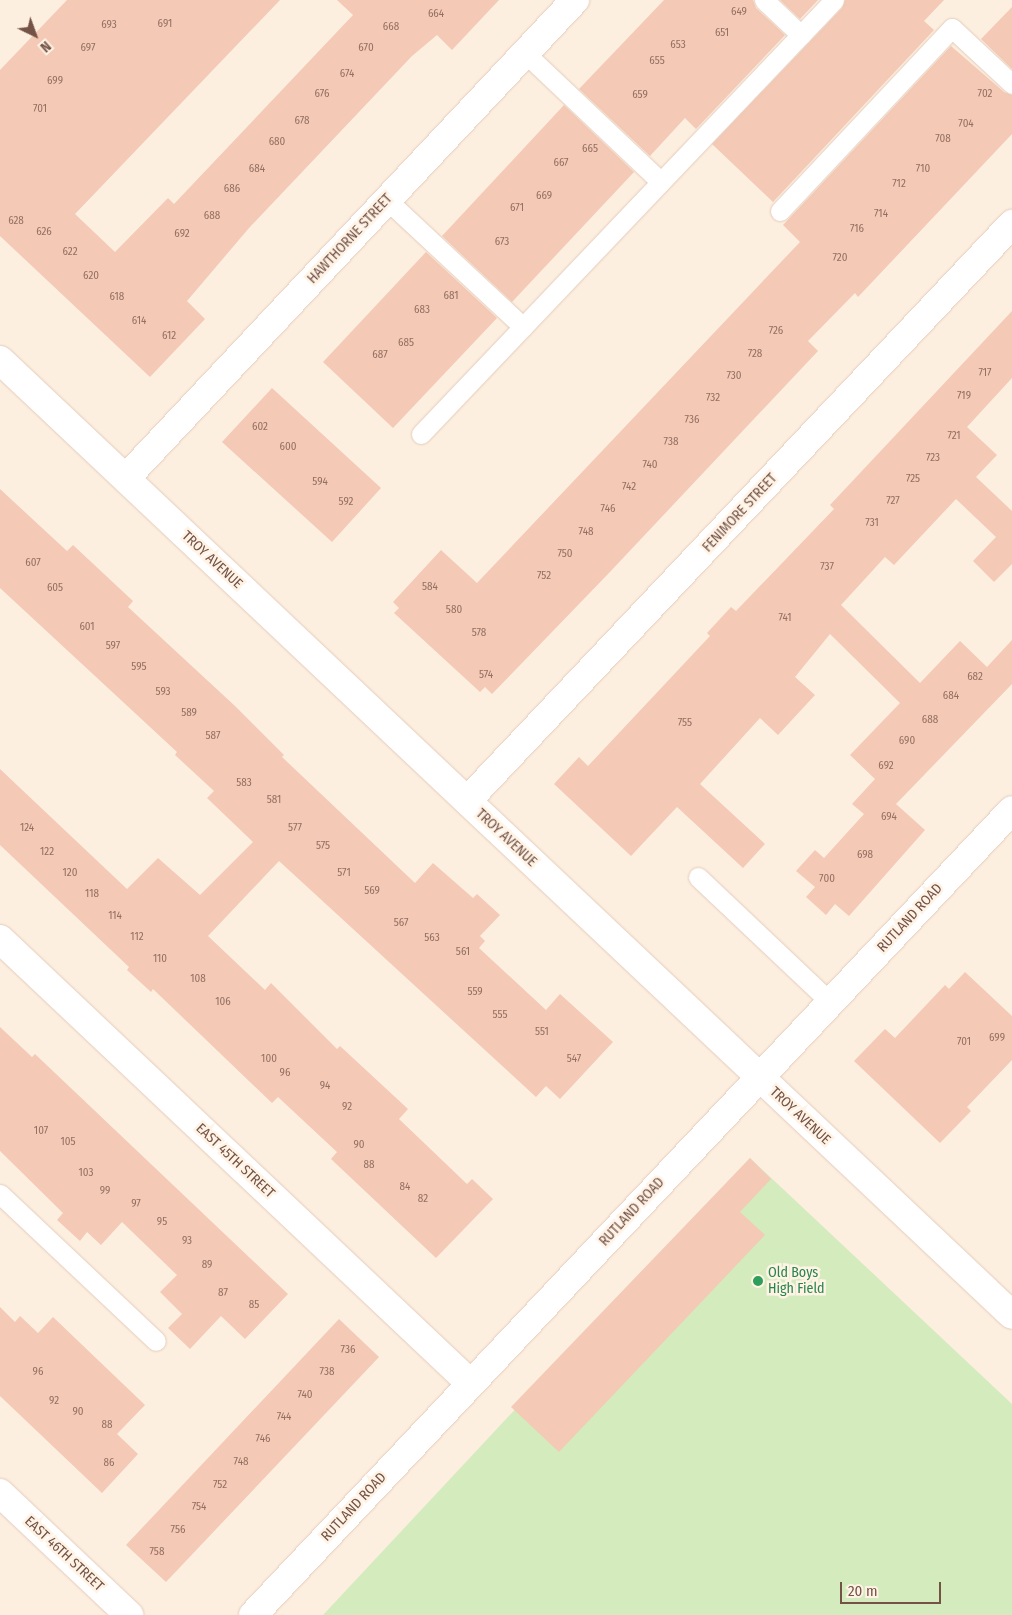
<!DOCTYPE html>
<style>
body{margin:0}
#map{position:relative;width:1012px;height:1615px;overflow:hidden;background:#fdefdf;font-family:"Fira Sans Condensed",sans-serif}
div>[style]{position:absolute}
.green>*{inset:0;background:#d4ebbd}
.building>*{inset:0;background:#f4c9b5}
.roads{filter:drop-shadow(0 0 1px #e4ccbe) drop-shadow(0 0 1px #e4ccbe)}
.lane>*{height:19px;margin:-9.5px;padding:0 9.5px;transform-origin:9.5px;border-radius:9.5px;background:#fff}
.street>*{height:28px;margin:-14px;padding:0 14px;transform-origin:14px;border-radius:14px;background:#fff}
.dots>*{width:14px;height:14px;translate:-50% -50%;box-sizing:border-box;border:2px solid #fff3e6;border-radius:50%}
span{translate:-50% -50%;white-space:nowrap;text-align:center;line-height:1.15;-webkit-text-stroke:5px #fff3e6;paint-order:stroke}
.number-label{font-size:11px;color:#947062}
.number-label span{-webkit-text-stroke-width:0}
.street-label{font-size:14px;color:#745246}
.leisure-label{font-size:14px;color:#27864d}
.left{translate:0 -50%;text-align:left}
.north{position:absolute;left:10px;top:10px;width:50px;height:50px;-webkit-text-stroke:4px #fff3e6;paint-order:stroke;rotate:138deg;font-size:14px;font-weight:700;line-height:20px;text-align:center;color:#745246}
.north::after{content:'';display:block;margin:auto;width:18px;height:22px;background:#745246;clip-path:polygon(50% 0,100% 100%,50% 72%,0 100%)}
.scale{position:absolute;left:840px;top:1582px;width:101px;height:22px;box-sizing:border-box;border:2px solid #745246;border-top:0;padding-left:6px;font-size:15px;line-height:18px;white-space:nowrap;color:#745246;-webkit-text-stroke:4px #fff3e6;paint-order:stroke}
</style>
<div id="map">
<div class="green">
<div style="clip-path:polygon(750px 1158px,1012px 1404px,1012px 1615px,323px 1615px)"></div>
</div>
<div class="building">
<div style="clip-path:polygon(67px 0,280px 0,75px 214px,115px 252px,168px 198px,174px 204px,353px 15px,337px 0,499px 0,452px 50px,437px 35px,412px 56px,249px 228px,187px 301px,205px 319px,150px 377px,0 236px,0 70px)"></div>
<div style="clip-path:polygon(664px 0,753px 0,756px 8px,785px 35px,696px 129px,685px 118px,650px 156px,579px 89px)"></div>
<div style="clip-path:polygon(780px 0,818px 0,800px 19px)"></div>
<div style="clip-path:polygon(845px 0,944px 0,924px 21px,934px 30px,773px 202px,712px 144px,842px 8px)"></div>
<div style="clip-path:polygon(1012px 7px,1012px 69px,981px 39px)"></div>
<div style="clip-path:polygon(951px 46px,1004px 92px,1012px 95px,1012px 134px,858px 297px,855px 293px,808px 341px,818px 351px,608px 574px,492px 694px,485px 687px,480px 692px,394px 613px,399px 608px,393px 602px,441px 550px,477px 583px,800px 242px,783px 225px)"></div>
<div style="clip-path:polygon(564px 105px,634px 172px,512px 302px,442px 236px)"></div>
<div style="clip-path:polygon(426px 252px,497px 318px,393px 428px,323px 362px)"></div>
<div style="clip-path:polygon(1012px 311px,1012px 378px,967px 427px,997px 455px,976px 477px,1012px 511px,1012px 564px,994px 582px,973px 561px,996px 537px,956px 499px,894px 565px,885px 557px,841px 605px,920px 683px,960px 641px,987px 667px,1012px 640px,1012px 684px,896px 804px,925px 830px,849px 916px,835px 904px,826px 915px,806px 897px,815px 887px,796px 871px,815px 850px,824px 858px,864px 814px,852px 804px,875px 779px,850px 755px,900px 703px,830px 634px,795px 677px,815px 695px,778px 735px,760px 718px,700px 784px,765px 844px,743px 868px,677px 807px,631px 856px,554px 784px,579px 757px,588px 766px,710px 636px,707px 633px,731px 607px,736px 611px,834px 509px,830px 505px)"></div>
<div style="clip-path:polygon(272px 388px,381px 488px,332px 542px,222px 442px)"></div>
<div style="clip-path:polygon(0 489px,67px 551px,73px 545px,133px 601px,128px 607px,235px 706px,284px 755px,282px 757px,415px 883px,433px 863px,473px 898px,477px 894px,500px 915px,480px 936px,485px 941px,479px 948px,546px 1010px,560px 994px,613px 1042px,560px 1099px,546px 1086px,536px 1097px,279px 861px,208px 936px,265px 990px,271px 983px,337px 1049px,340px 1046px,408px 1109px,399px 1119px,467px 1184px,472px 1179px,493px 1199px,436px 1258px,331px 1159px,337px 1152px,278px 1097px,272px 1103px,153px 989px,151px 992px,127px 970px,129px 967px,0 845px,0 769px,127px 889px,158px 858px,200px 895px,253px 842px,207px 798px,214px 791px,175px 755px,177px 752px,0 588px)"></div>
<div style="clip-path:polygon(965px 972px,1012px 1016px,1012px 1060px,967px 1107px,971px 1111px,940px 1143px,854px 1061px,885px 1029px,895px 1038px,945px 985px,949px 989px)"></div>
<div style="clip-path:polygon(0 1027px,32px 1057px,35px 1054px,288px 1294px,245px 1339px,221px 1316px,190px 1349px,168px 1328px,182px 1314px,160px 1292px,177px 1275px,122px 1222px,101px 1245px,87px 1232px,80px 1241px,57px 1220px,63px 1213px,0 1151px)"></div>
<div style="clip-path:polygon(750px 1158px,771px 1179px,740px 1212px,765px 1235px,559px 1452px,511px 1407px)"></div>
<div style="clip-path:polygon(0 1307px,15px 1322px,20px 1316px,38px 1333px,53px 1317px,145px 1405px,117px 1434px,138px 1454px,102px 1493px,0 1396px)"></div>
<div style="clip-path:polygon(339px 1319px,379px 1357px,166px 1582px,126px 1545px)"></div>
</div>
<div class="roads">
<div class="lane">
<div style="left:764px;top:0;width:51px;rotate:43.4deg"></div>
<div style="left:525px;top:53px;width:187px;rotate:43.5deg"></div>
<div style="left:387px;top:200px;width:186px;rotate:43deg"></div>
<div style="left:780px;top:211px;width:251px;rotate:-46.8deg"></div>
<div style="left:952px;top:28px;width:82px;rotate:43deg"></div>
<div style="left:421px;top:434px;width:599px;rotate:-46.42deg"></div>
<div style="left:698px;top:877px;width:182px;rotate:43.4deg"></div>
<div style="left:0;top:1194px;width:214px;rotate:43.3deg"></div>
</div>
<div class="street">
<div style="left:0;top:360px;width:1391px;rotate:43.34deg"></div>
<div style="left:126px;top:478px;width:656px;rotate:-46.79deg"></div>
<div style="left:467px;top:801px;width:794px;rotate:-46.63deg"></div>
<div style="left:0;top:939px;width:647px;rotate:43.37deg"></div>
<div style="left:0;top:1493px;width:178px;rotate:43.4deg"></div>
<div style="left:253px;top:1615px;width:1106px;rotate:-46.68deg"></div>
</div>
</div>
<div class="dots">
<div style="left:758px;top:1281px;background:#2e9e5b"></div>
</div>
<div class="number-label">
<span style="left:739px;top:12px">649</span>
<span style="left:436px;top:14px">664</span>
<span style="left:165px;top:24px">691</span>
<span style="left:109px;top:25px">693</span>
<span style="left:391px;top:27px">668</span>
<span style="left:722px;top:33px">651</span>
<span style="left:678px;top:45px">653</span>
<span style="left:88px;top:48px">697</span>
<span style="left:366px;top:48px">670</span>
<span style="left:657px;top:61px">655</span>
<span style="left:347px;top:74px">674</span>
<span style="left:55px;top:81px">699</span>
<span style="left:322px;top:94px">676</span>
<span style="left:985px;top:94px">702</span>
<span style="left:640px;top:95px">659</span>
<span style="left:40px;top:109px">701</span>
<span style="left:302px;top:121px">678</span>
<span style="left:966px;top:124px">704</span>
<span style="left:943px;top:139px">708</span>
<span style="left:277px;top:142px">680</span>
<span style="left:590px;top:149px">665</span>
<span style="left:561px;top:163px">667</span>
<span style="left:257px;top:169px">684</span>
<span style="left:923px;top:169px">710</span>
<span style="left:899px;top:184px">712</span>
<span style="left:232px;top:189px">686</span>
<span style="left:544px;top:196px">669</span>
<span style="left:517px;top:208px">671</span>
<span style="left:881px;top:214px">714</span>
<span style="left:212px;top:216px">688</span>
<span style="left:16px;top:221px">628</span>
<span style="left:857px;top:229px">716</span>
<span style="left:44px;top:232px">626</span>
<span style="left:182px;top:234px">692</span>
<span style="left:502px;top:242px">673</span>
<span style="left:70px;top:252px">622</span>
<span style="left:840px;top:258px">720</span>
<span style="left:91px;top:276px">620</span>
<span style="left:451px;top:296px">681</span>
<span style="left:117px;top:297px">618</span>
<span style="left:422px;top:310px">683</span>
<span style="left:139px;top:321px">614</span>
<span style="left:776px;top:331px">726</span>
<span style="left:169px;top:336px">612</span>
<span style="left:406px;top:343px">685</span>
<span style="left:755px;top:354px">728</span>
<span style="left:380px;top:355px">687</span>
<span style="left:985px;top:373px">717</span>
<span style="left:734px;top:376px">730</span>
<span style="left:964px;top:396px">719</span>
<span style="left:713px;top:398px">732</span>
<span style="left:692px;top:420px">736</span>
<span style="left:260px;top:427px">602</span>
<span style="left:954px;top:436px">721</span>
<span style="left:671px;top:442px">738</span>
<span style="left:288px;top:447px">600</span>
<span style="left:933px;top:458px">723</span>
<span style="left:650px;top:465px">740</span>
<span style="left:913px;top:479px">725</span>
<span style="left:320px;top:482px">594</span>
<span style="left:629px;top:487px">742</span>
<span style="left:893px;top:501px">727</span>
<span style="left:346px;top:502px">592</span>
<span style="left:608px;top:509px">746</span>
<span style="left:872px;top:523px">731</span>
<span style="left:586px;top:532px">748</span>
<span style="left:565px;top:554px">750</span>
<span style="left:33px;top:563px">607</span>
<span style="left:827px;top:567px">737</span>
<span style="left:544px;top:576px">752</span>
<span style="left:430px;top:587px">584</span>
<span style="left:55px;top:588px">605</span>
<span style="left:454px;top:610px">580</span>
<span style="left:785px;top:618px">741</span>
<span style="left:87px;top:627px">601</span>
<span style="left:479px;top:633px">578</span>
<span style="left:113px;top:646px">597</span>
<span style="left:139px;top:667px">595</span>
<span style="left:486px;top:675px">574</span>
<span style="left:975px;top:677px">682</span>
<span style="left:163px;top:692px">593</span>
<span style="left:951px;top:696px">684</span>
<span style="left:189px;top:713px">589</span>
<span style="left:930px;top:720px">688</span>
<span style="left:685px;top:723px">755</span>
<span style="left:213px;top:736px">587</span>
<span style="left:907px;top:741px">690</span>
<span style="left:886px;top:766px">692</span>
<span style="left:244px;top:783px">583</span>
<span style="left:274px;top:800px">581</span>
<span style="left:889px;top:817px">694</span>
<span style="left:27px;top:828px">124</span>
<span style="left:295px;top:828px">577</span>
<span style="left:323px;top:846px">575</span>
<span style="left:47px;top:852px">122</span>
<span style="left:865px;top:855px">698</span>
<span style="left:70px;top:873px">120</span>
<span style="left:344px;top:873px">571</span>
<span style="left:827px;top:879px">700</span>
<span style="left:372px;top:891px">569</span>
<span style="left:92px;top:894px">118</span>
<span style="left:115px;top:916px">114</span>
<span style="left:401px;top:923px">567</span>
<span style="left:137px;top:937px">112</span>
<span style="left:432px;top:938px">563</span>
<span style="left:463px;top:952px">561</span>
<span style="left:160px;top:959px">110</span>
<span style="left:198px;top:979px">108</span>
<span style="left:475px;top:992px">559</span>
<span style="left:223px;top:1002px">106</span>
<span style="left:500px;top:1015px">555</span>
<span style="left:542px;top:1032px">551</span>
<span style="left:997px;top:1038px">699</span>
<span style="left:964px;top:1042px">701</span>
<span style="left:269px;top:1059px">100</span>
<span style="left:574px;top:1059px">547</span>
<span style="left:285px;top:1073px">96</span>
<span style="left:325px;top:1086px">94</span>
<span style="left:347px;top:1107px">92</span>
<span style="left:41px;top:1131px">107</span>
<span style="left:68px;top:1142px">105</span>
<span style="left:359px;top:1145px">90</span>
<span style="left:369px;top:1165px">88</span>
<span style="left:86px;top:1173px">103</span>
<span style="left:405px;top:1187px">84</span>
<span style="left:105px;top:1191px">99</span>
<span style="left:423px;top:1199px">82</span>
<span style="left:136px;top:1204px">97</span>
<span style="left:162px;top:1222px">95</span>
<span style="left:187px;top:1241px">93</span>
<span style="left:207px;top:1265px">89</span>
<span style="left:223px;top:1293px">87</span>
<span style="left:254px;top:1305px">85</span>
<span style="left:348px;top:1350px">736</span>
<span style="left:38px;top:1372px">96</span>
<span style="left:327px;top:1372px">738</span>
<span style="left:305px;top:1395px">740</span>
<span style="left:54px;top:1401px">92</span>
<span style="left:78px;top:1412px">90</span>
<span style="left:284px;top:1417px">744</span>
<span style="left:107px;top:1425px">88</span>
<span style="left:263px;top:1439px">746</span>
<span style="left:241px;top:1462px">748</span>
<span style="left:109px;top:1463px">86</span>
<span style="left:220px;top:1485px">752</span>
<span style="left:199px;top:1507px">754</span>
<span style="left:178px;top:1530px">756</span>
<span style="left:157px;top:1552px">758</span>
</div>
<div class="street-label">
<span style="left:350px;top:239px;rotate:-47deg">HAWTHORNE STREET</span>
<span style="left:740px;top:513px;rotate:-47deg">FENIMORE STREET</span>
<span style="left:212px;top:560px;rotate:43deg">TROY AVENUE</span>
<span style="left:506px;top:838px;rotate:43deg">TROY AVENUE</span>
<span style="left:910px;top:918px;rotate:-47deg">RUTLAND ROAD</span>
<span style="left:800px;top:1116px;rotate:43deg">TROY AVENUE</span>
<span style="left:235px;top:1161px;rotate:43deg">EAST 45TH STREET</span>
<span style="left:632px;top:1212px;rotate:-47deg">RUTLAND ROAD</span>
<span style="left:354px;top:1507px;rotate:-47deg">RUTLAND ROAD</span>
<span style="left:64px;top:1554px;rotate:43deg">EAST 46TH STREET</span>
</div>
<div class="leisure-label">
<span class="left" style="left:768px;top:1281px">Old Boys<br>High Field</span>
</div>
<div class="north">N</div>
<div class="scale">20 m</div>
</div>
